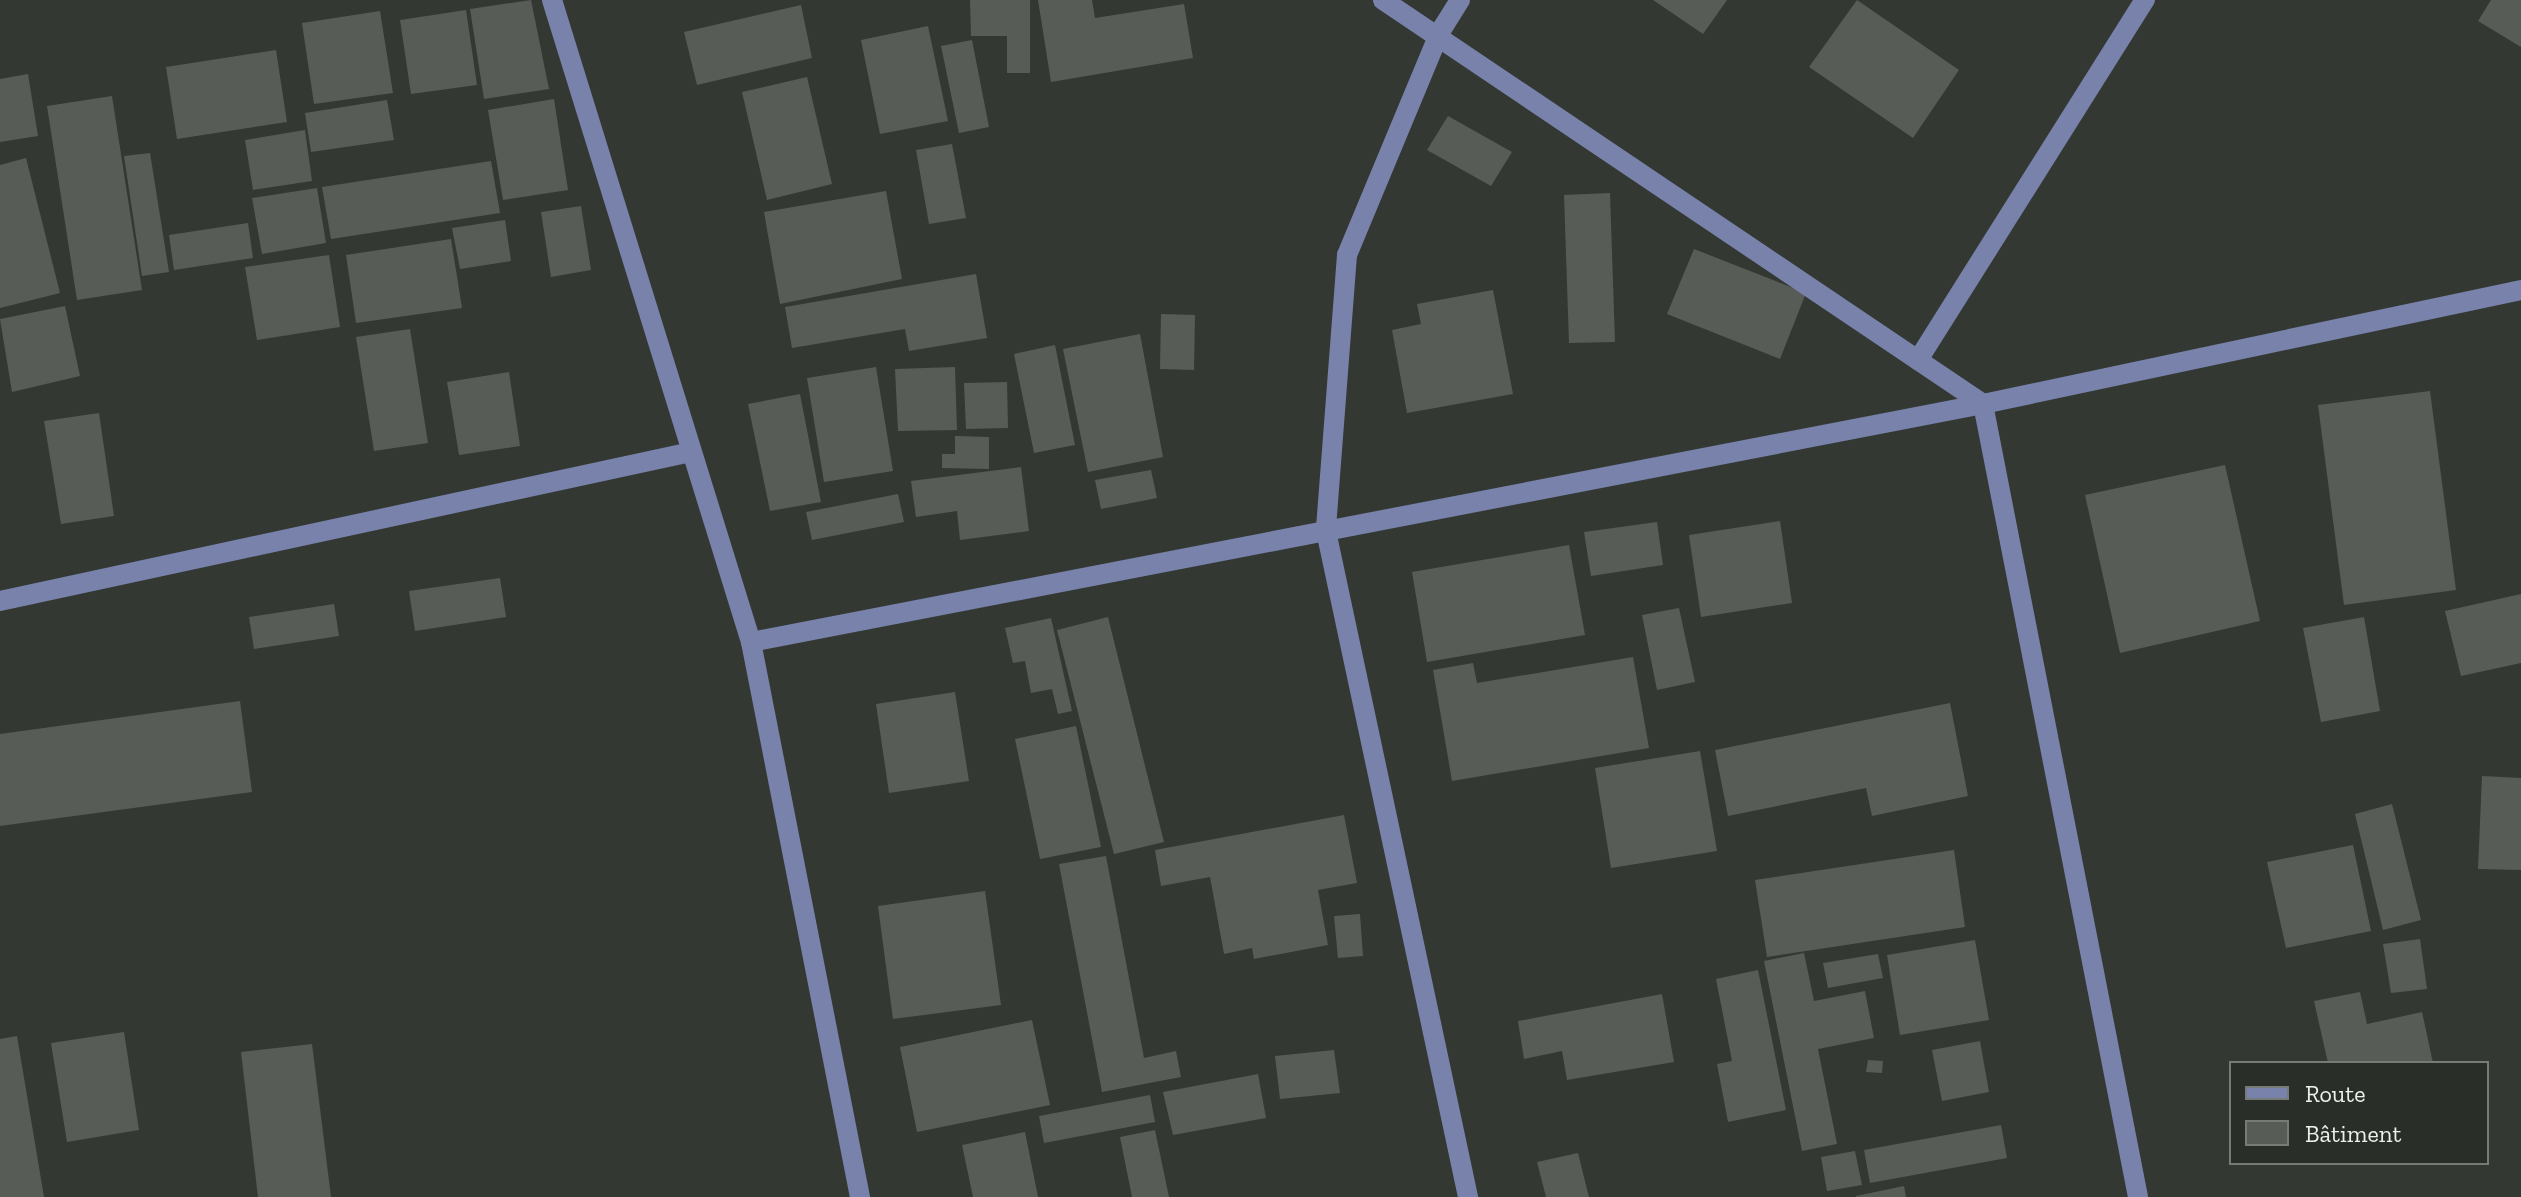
<!DOCTYPE html>
<meta charset="utf-8">
<style>
body{margin:0}
#map{position:relative;width:2521px;height:1197px;overflow:hidden;background:#333833;font-family:"Zilla Slab",serif}
div>[style]{position:absolute}
.building>*{inset:0;background:#575c57}
.minor>*{height:20px;margin:-10px;padding:0 10px;transform-origin:10px;border-radius:10px;background:#7882aa}
span{translate:-50% -50%;white-space:nowrap;text-align:center;line-height:1.15;-webkit-text-stroke:6px #292e29;paint-order:stroke}
.legend{position:absolute;left:2229px;top:1061px;width:260px;height:104px;box-sizing:border-box;background:#292e29;border:2px solid #777b77;margin:0;padding:10px 14px;list-style:none;font-size:24px;color:#ecefec}
.legend li{display:flex;align-items:center;gap:16px;height:40px}
.legend b{width:40px;border:2px solid #777b77}
</style>
<div id="map">
<div class="building">
<div style="clip-path:polygon(531px 0,549px 89px,484px 99px,470px 9px)"></div>
<div style="clip-path:polygon(970px 0,1030px 0,1030px 73px,1007px 73px,1007px 36px,971px 36px)"></div>
<div style="clip-path:polygon(1038px 0,1092px 0,1095px 18px,1184px 4px,1193px 58px,1051px 82px)"></div>
<div style="clip-path:polygon(1653px 0,1727px 0,1703px 34px)"></div>
<div style="clip-path:polygon(1857px 0,1959px 70px,1913px 138px,1809px 67px)"></div>
<div style="clip-path:polygon(2491px 0,2521px 0,2521px 47px,2478px 21px)"></div>
<div style="clip-path:polygon(801px 5px,812px 58px,697px 85px,684px 32px)"></div>
<div style="clip-path:polygon(466px 10px,477px 85px,411px 94px,400px 20px)"></div>
<div style="clip-path:polygon(380px 11px,393px 93px,314px 104px,302px 23px)"></div>
<div style="clip-path:polygon(928px 26px,948px 121px,880px 134px,861px 40px)"></div>
<div style="clip-path:polygon(972px 40px,989px 127px,959px 133px,941px 46px)"></div>
<div style="clip-path:polygon(276px 50px,287px 122px,177px 139px,166px 67px)"></div>
<div style="clip-path:polygon(28px 74px,38px 136px,0 142px,0 79px)"></div>
<div style="clip-path:polygon(807px 77px,832px 184px,767px 200px,742px 92px)"></div>
<div style="clip-path:polygon(112px 96px,142px 290px,77px 300px,47px 106px)"></div>
<div style="clip-path:polygon(554px 99px,568px 190px,503px 200px,488px 110px)"></div>
<div style="clip-path:polygon(387px 100px,394px 140px,311px 152px,305px 113px)"></div>
<div style="clip-path:polygon(1448px 116px,1512px 152px,1491px 186px,1427px 150px)"></div>
<div style="clip-path:polygon(305px 130px,312px 181px,253px 190px,245px 140px)"></div>
<div style="clip-path:polygon(952px 144px,966px 218px,929px 224px,916px 150px)"></div>
<div style="clip-path:polygon(150px 153px,169px 272px,142px 276px,124px 156px)"></div>
<div style="clip-path:polygon(26px 158px,60px 293px,0 308px,0 165px)"></div>
<div style="clip-path:polygon(491px 161px,500px 213px,331px 239px,322px 187px)"></div>
<div style="clip-path:polygon(317px 188px,326px 243px,262px 254px,252px 198px)"></div>
<div style="clip-path:polygon(886px 191px,902px 279px,780px 304px,764px 212px)"></div>
<div style="clip-path:polygon(1610px 193px,1615px 342px,1569px 343px,1564px 195px)"></div>
<div style="clip-path:polygon(581px 206px,591px 270px,551px 277px,541px 212px)"></div>
<div style="clip-path:polygon(505px 220px,511px 261px,460px 269px,452px 228px)"></div>
<div style="clip-path:polygon(248px 223px,253px 258px,174px 270px,169px 235px)"></div>
<div style="clip-path:polygon(451px 239px,462px 308px,356px 323px,346px 255px)"></div>
<div style="clip-path:polygon(1694px 249px,1806px 293px,1780px 359px,1667px 314px)"></div>
<div style="clip-path:polygon(329px 255px,340px 327px,257px 340px,245px 267px)"></div>
<div style="clip-path:polygon(976px 274px,987px 338px,909px 351px,905px 329px,792px 348px,785px 307px)"></div>
<div style="clip-path:polygon(1493px 290px,1513px 394px,1407px 413px,1392px 330px,1421px 324px,1417px 304px)"></div>
<div style="clip-path:polygon(65px 306px,80px 376px,12px 392px,0 319px)"></div>
<div style="clip-path:polygon(1161px 314px,1195px 315px,1194px 370px,1160px 369px)"></div>
<div style="clip-path:polygon(410px 329px,428px 443px,374px 451px,356px 337px)"></div>
<div style="clip-path:polygon(1140px 334px,1163px 457px,1088px 472px,1063px 349px)"></div>
<div style="clip-path:polygon(1055px 345px,1075px 445px,1034px 453px,1014px 354px)"></div>
<div style="clip-path:polygon(876px 367px,893px 471px,824px 482px,807px 378px)"></div>
<div style="clip-path:polygon(955px 367px,957px 430px,898px 431px,895px 369px)"></div>
<div style="clip-path:polygon(509px 372px,520px 446px,459px 455px,447px 382px)"></div>
<div style="clip-path:polygon(1007px 382px,1008px 428px,966px 429px,964px 383px)"></div>
<div style="clip-path:polygon(2430px 391px,2456px 590px,2344px 605px,2318px 405px)"></div>
<div style="clip-path:polygon(800px 394px,821px 502px,770px 511px,748px 404px)"></div>
<div style="clip-path:polygon(99px 413px,114px 516px,61px 524px,44px 421px)"></div>
<div style="clip-path:polygon(955px 436px,989px 437px,989px 469px,942px 468px,942px 454px,955px 454px)"></div>
<div style="clip-path:polygon(2225px 465px,2260px 621px,2120px 653px,2085px 495px)"></div>
<div style="clip-path:polygon(1021px 467px,1029px 531px,960px 540px,957px 511px,916px 517px,911px 481px)"></div>
<div style="clip-path:polygon(1151px 470px,1157px 498px,1101px 509px,1095px 480px)"></div>
<div style="clip-path:polygon(898px 494px,904px 522px,812px 540px,806px 512px)"></div>
<div style="clip-path:polygon(1780px 521px,1792px 603px,1701px 617px,1689px 535px)"></div>
<div style="clip-path:polygon(1657px 522px,1663px 565px,1591px 576px,1584px 532px)"></div>
<div style="clip-path:polygon(1569px 545px,1585px 635px,1427px 662px,1412px 572px)"></div>
<div style="clip-path:polygon(500px 578px,506px 617px,415px 631px,409px 591px)"></div>
<div style="clip-path:polygon(2521px 594px,2521px 663px,2461px 676px,2445px 611px)"></div>
<div style="clip-path:polygon(334px 604px,339px 636px,254px 649px,249px 617px)"></div>
<div style="clip-path:polygon(1679px 608px,1695px 682px,1657px 690px,1642px 615px)"></div>
<div style="clip-path:polygon(1108px 617px,1164px 842px,1114px 854px,1057px 630px)"></div>
<div style="clip-path:polygon(2364px 617px,2380px 711px,2321px 722px,2303px 628px)"></div>
<div style="clip-path:polygon(1051px 618px,1072px 711px,1058px 714px,1052px 689px,1031px 693px,1025px 661px,1013px 663px,1005px 628px)"></div>
<div style="clip-path:polygon(1633px 657px,1649px 748px,1452px 781px,1433px 670px,1473px 663px,1477px 683px)"></div>
<div style="clip-path:polygon(955px 692px,969px 781px,889px 793px,876px 704px)"></div>
<div style="clip-path:polygon(240px 701px,252px 792px,0 826px,0 734px)"></div>
<div style="clip-path:polygon(1950px 703px,1968px 796px,1872px 816px,1866px 788px,1728px 816px,1715px 750px)"></div>
<div style="clip-path:polygon(1076px 726px,1101px 847px,1040px 859px,1015px 739px)"></div>
<div style="clip-path:polygon(1700px 751px,1717px 851px,1611px 868px,1595px 768px)"></div>
<div style="clip-path:polygon(2482px 776px,2521px 778px,2521px 870px,2478px 869px)"></div>
<div style="clip-path:polygon(2392px 804px,2421px 920px,2383px 930px,2355px 814px)"></div>
<div style="clip-path:polygon(1344px 815px,1357px 883px,1318px 890px,1328px 945px,1254px 959px,1252px 948px,1224px 954px,1210px 877px,1161px 886px,1155px 850px)"></div>
<div style="clip-path:polygon(2353px 845px,2371px 931px,2286px 948px,2267px 862px)"></div>
<div style="clip-path:polygon(1954px 850px,1965px 927px,1767px 957px,1755px 880px)"></div>
<div style="clip-path:polygon(1106px 856px,1144px 1058px,1176px 1051px,1181px 1077px,1102px 1092px,1059px 864px)"></div>
<div style="clip-path:polygon(985px 891px,1001px 1005px,893px 1019px,878px 906px)"></div>
<div style="clip-path:polygon(1360px 914px,1363px 956px,1338px 958px,1334px 916px)"></div>
<div style="clip-path:polygon(2420px 939px,2427px 989px,2391px 993px,2383px 944px)"></div>
<div style="clip-path:polygon(1975px 940px,1989px 1020px,1900px 1035px,1887px 955px)"></div>
<div style="clip-path:polygon(1804px 953px,1814px 1001px,1865px 991px,1874px 1038px,1818px 1049px,1837px 1144px,1802px 1151px,1764px 961px)"></div>
<div style="clip-path:polygon(1878px 954px,1883px 978px,1828px 988px,1823px 963px)"></div>
<div style="clip-path:polygon(1758px 970px,1786px 1110px,1728px 1122px,1717px 1064px,1732px 1061px,1716px 979px)"></div>
<div style="clip-path:polygon(2360px 992px,2367px 1024px,2422px 1012px,2433px 1063px,2328px 1063px,2314px 1001px)"></div>
<div style="clip-path:polygon(1662px 994px,1674px 1062px,1567px 1080px,1562px 1051px,1524px 1059px,1518px 1021px)"></div>
<div style="clip-path:polygon(1032px 1020px,1050px 1105px,917px 1132px,900px 1047px)"></div>
<div style="clip-path:polygon(124px 1032px,139px 1130px,67px 1142px,51px 1043px)"></div>
<div style="clip-path:polygon(17px 1036px,44px 1197px,0 1197px,0 1039px)"></div>
<div style="clip-path:polygon(1980px 1041px,1989px 1092px,1942px 1101px,1932px 1050px)"></div>
<div style="clip-path:polygon(312px 1044px,331px 1197px,258px 1197px,241px 1052px)"></div>
<div style="clip-path:polygon(1334px 1050px,1340px 1093px,1280px 1099px,1275px 1056px)"></div>
<div style="clip-path:polygon(1868px 1060px,1883px 1061px,1882px 1073px,1866px 1072px)"></div>
<div style="clip-path:polygon(1258px 1074px,1266px 1118px,1173px 1135px,1163px 1092px)"></div>
<div style="clip-path:polygon(1150px 1095px,1155px 1122px,1044px 1143px,1039px 1116px)"></div>
<div style="clip-path:polygon(2001px 1125px,2007px 1158px,1870px 1183px,1864px 1150px)"></div>
<div style="clip-path:polygon(1155px 1130px,1169px 1197px,1132px 1197px,1120px 1137px)"></div>
<div style="clip-path:polygon(1025px 1132px,1038px 1197px,973px 1197px,962px 1145px)"></div>
<div style="clip-path:polygon(1855px 1151px,1862px 1185px,1827px 1191px,1821px 1157px)"></div>
<div style="clip-path:polygon(1578px 1153px,1589px 1197px,1546px 1197px,1537px 1162px)"></div>
<div style="clip-path:polygon(1904px 1186px,1906px 1197px,1856px 1197px,1856px 1196px)"></div>
</div>
<div class="minor">
<div style="left:552px;top:0;width:672px;rotate:72.78deg"></div>
<div style="left:751px;top:642px;width:566px;rotate:78.89deg"></div>
<div style="left:1383px;top:0;width:723px;rotate:33.95deg"></div>
<div style="left:1983px;top:404px;width:808px;rotate:78.94deg"></div>
<div style="left:1460px;top:0;width:40px;rotate:122deg"></div>
<div style="left:1439px;top:34px;width:239px;rotate:112.6deg"></div>
<div style="left:1347px;top:255px;width:277px;rotate:94.4deg"></div>
<div style="left:1326px;top:531px;width:681px;rotate:77.96deg"></div>
<div style="left:1918px;top:360px;width:426px;rotate:-57.8deg"></div>
<div style="left:0;top:601px;width:707px;rotate:-12.17deg"></div>
<div style="left:751px;top:642px;width:1255px;rotate:-10.93deg"></div>
<div style="left:1983px;top:404px;width:550px;rotate:-11.96deg"></div>
</div>
<ul class="legend">
<li><b style="height:10px;background:#7882aa"></b>Route</li>
<li><b style="height:22px;background:#575c57"></b>Bâtiment</li>
</ul>
</div>
